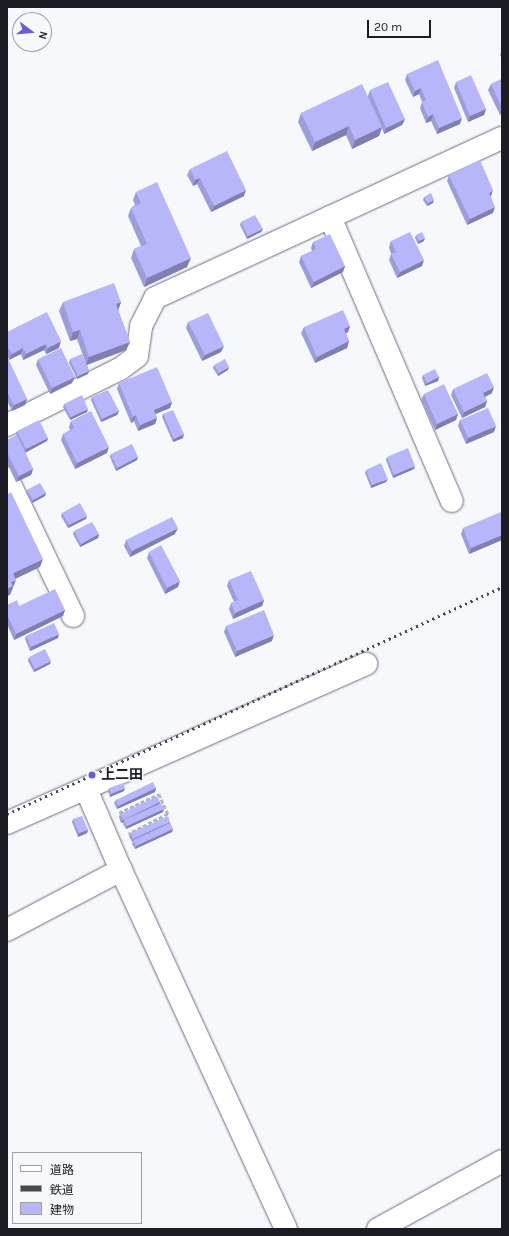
<!DOCTYPE html>
<meta charset="utf-8">
<style>
body{margin:0}
#map{position:relative;width:509px;height:1236px;overflow:hidden;background:#f7f8fc;font-family:Karla,"Noto Sans JP",sans-serif}
div>[style]{position:absolute}
.path>*{height:2.5px;margin-top:-1.25px;transform-origin:0;background:repeating-linear-gradient(90deg,#b3b4b9 0 4px,transparent 0 6px)}
.roads{filter:drop-shadow(0 0 1px #6c6c7f) drop-shadow(0 0 1px #6c6c7f)}
.minor>*{height:22px;margin:-11px;padding:0 11px;transform-origin:11px;border-radius:11px;background:#fff}
.rail>*{height:3px;margin-top:-1.5px;transform-origin:0;background:repeating-linear-gradient(90deg,#484950 0 2px,transparent 0 6px)}
.wall>*{inset:0;background:#9d9dd8}
.shaded-wall>*{inset:0;background:#807fb0}
.building>*{inset:0;background:#b7b6fb}
.dots>*{width:11px;height:11px;translate:-50% -50%;box-sizing:border-box;border:2px solid #f7f8fc;border-radius:50%}
span{translate:-50% -50%;white-space:nowrap;text-align:center;line-height:1.15;-webkit-text-stroke:3px #f7f8fc;paint-order:stroke}
.poi-label{font-size:14px;color:#1c1c24;font-weight:700}
.left{translate:0 -50%;text-align:left}
.frame{position:absolute;inset:0;border:8px solid #1c1c24;pointer-events:none}
.legend{position:absolute;left:12px;top:1152px;width:130px;height:72px;box-sizing:border-box;background:#f7f8fc;border:1px solid #9fa0a6;margin:0;padding:5px 7px;list-style:none;font-size:12px;color:#1c1c24}
.legend li{display:flex;align-items:center;gap:8px;height:20px}
.legend b{width:20px;border:1px solid #9fa0a6}
.north{position:absolute;left:12px;top:12px;width:40px;height:40px;box-sizing:border-box;background:#f7f8fc;border:1px solid #9fa0a6;border-radius:50%;rotate:106deg;font-size:11px;font-weight:700;line-height:16px;text-align:center;color:#1c1c24}
.north::after{content:'';display:block;margin:auto;width:14px;height:18px;background:#6b5dd6;clip-path:polygon(50% 0,100% 100%,50% 72%,0 100%)}
.scale{position:absolute;left:367px;top:20px;width:64px;height:18px;box-sizing:border-box;border:2px solid #1c1c24;border-top:0;padding-left:5px;font-size:12px;line-height:14px;white-space:nowrap;color:#1c1c24;-webkit-text-stroke:3px #f7f8fc;paint-order:stroke}
</style>
<div id="map">
<div class="path">
<div style="left:119px;top:813px;width:44px;rotate:-25.4deg"></div>
<div style="left:159px;top:794px;width:22px;rotate:66deg"></div>
<div style="left:168px;top:814px;width:44px;rotate:152.9deg"></div>
</div>
<div class="roads">
<div class="minor">
<div style="left:330px;top:217px;width:309px;rotate:66.8deg"></div>
<div style="left:7px;top:425px;width:126px;rotate:-26.4deg"></div>
<div style="left:120px;top:369px;width:21px;rotate:-37deg"></div>
<div style="left:137px;top:356px;width:30px;rotate:-82deg"></div>
<div style="left:141px;top:326px;width:31px;rotate:-63deg"></div>
<div style="left:155px;top:298px;width:382px;rotate:-24.8deg"></div>
<div style="left:7px;top:478px;width:153px;rotate:64.4deg"></div>
<div style="left:89px;top:796px;width:78px;rotate:66.7deg"></div>
<div style="left:120px;top:868px;width:397px;rotate:65.3deg"></div>
<div style="left:7px;top:823px;width:393px;rotate:-23.9deg"></div>
<div style="left:7px;top:930px;width:129px;rotate:-27.8deg"></div>
<div style="left:378px;top:1229px;width:141px;rotate:-28.7deg"></div>
</div>
</div>
<div class="rail">
<div style="left:7px;top:814px;width:545px;rotate:-24.64deg"></div>
</div>
<div class="wall">
<div style="clip-path:polygon(502px 51px,502px 58px,500px 55px)"></div>
<div style="clip-path:polygon(407px 74px,460px 124px,437px 134px,431px 121px,426px 123px,420px 108px,422px 102px,419px 94px,413px 97px,405px 80px)"></div>
<div style="clip-path:polygon(502px 79px,502px 114px,500px 115px,488px 90px,491px 84px)"></div>
<div style="clip-path:polygon(456px 82px,486px 109px,484px 115px,468px 122px,454px 88px)"></div>
<div style="clip-path:polygon(370px 90px,405px 119px,402px 125px,384px 134px,382px 128px,379px 136px,352px 149px,346px 135px,312px 151px,298px 122px,301px 113px,368px 96px)"></div>
<div style="clip-path:polygon(190px 169px,244px 196px,211px 212px,197px 184px,193px 186px,187px 175px)"></div>
<div style="clip-path:polygon(449px 175px,491px 196px,491px 197px,493px 213px,467px 225px,447px 181px)"></div>
<div style="clip-path:polygon(136px 192px,187px 267px,144px 287px,131px 258px,134px 249px,141px 246px,128px 216px,131px 208px,135px 205px,133px 200px)"></div>
<div style="clip-path:polygon(424px 197px,433px 203px,427px 206px,423px 200px)"></div>
<div style="clip-path:polygon(241px 222px,263px 229px,261px 232px,247px 239px,240px 225px)"></div>
<div style="clip-path:polygon(416px 235px,424px 241px,418px 244px,415px 238px)"></div>
<div style="clip-path:polygon(391px 241px,422px 266px,397px 278px,389px 260px,391px 254px,389px 247px)"></div>
<div style="clip-path:polygon(313px 242px,345px 266px,343px 272px,311px 288px,299px 262px,301px 256px,312px 251px,311px 248px)"></div>
<div style="clip-path:polygon(63px 302px,121px 302px,118px 310px,130px 342px,126px 350px,87px 365px,89px 371px,88px 374px,77px 379px,69px 363px,70px 359px,85px 361px,77px 339px,70px 341px,59px 311px)"></div>
<div style="clip-path:polygon(188px 322px,221px 352px,202px 361px,186px 328px)"></div>
<div style="clip-path:polygon(350px 326px,348px 332px,346px 333px,349px 341px,347px 348px,315px 363px,301px 333px,304px 327px)"></div>
<div style="clip-path:polygon(7px 332px,59px 348px,46px 354px,44px 350px,23px 360px,21px 354px,9px 360px,7px 355px)"></div>
<div style="clip-path:polygon(7px 357px,27px 399px,25px 405px,12px 411px,7px 401px)"></div>
<div style="clip-path:polygon(38px 359px,72px 383px,50px 394px,36px 365px)"></div>
<div style="clip-path:polygon(214px 365px,228px 370px,218px 376px,213px 368px)"></div>
<div style="clip-path:polygon(423px 375px,439px 377px,438px 381px,425px 386px,422px 378px)"></div>
<div style="clip-path:polygon(119px 383px,172px 402px,170px 408px,155px 414px,157px 418px,155px 424px,138px 431px,134px 421px,131px 423px,117px 389px)"></div>
<div style="clip-path:polygon(453px 389px,492px 393px,485px 397px,487px 401px,485px 407px,462px 418px,451px 395px)"></div>
<div style="clip-path:polygon(424px 394px,458px 414px,456px 420px,435px 430px,421px 400px)"></div>
<div style="clip-path:polygon(92px 397px,119px 411px,117px 415px,101px 422px,91px 400px)"></div>
<div style="clip-path:polygon(64px 404px,87px 412px,70px 420px,63px 407px)"></div>
<div style="clip-path:polygon(163px 414px,183px 438px,173px 442px,162px 417px)"></div>
<div style="clip-path:polygon(460px 420px,494px 432px,466px 444px,458px 426px)"></div>
<div style="clip-path:polygon(71px 421px,107px 453px,75px 469px,61px 440px,63px 434px,70px 430px,69px 427px)"></div>
<div style="clip-path:polygon(17px 431px,48px 438px,47px 441px,25px 452px,33px 469px,31px 475px,16px 482px,7px 463px,7px 440px,17px 436px,16px 434px)"></div>
<div style="clip-path:polygon(111px 454px,138px 457px,137px 460px,116px 471px,110px 457px)"></div>
<div style="clip-path:polygon(387px 457px,414px 469px,393px 478px,386px 460px)"></div>
<div style="clip-path:polygon(366px 470px,386px 482px,371px 488px,365px 473px)"></div>
<div style="clip-path:polygon(27px 490px,46px 493px,45px 496px,32px 503px,26px 493px)"></div>
<div style="clip-path:polygon(62px 513px,86px 519px,68px 528px,61px 516px)"></div>
<div style="clip-path:polygon(502px 514px,502px 540px,469px 554px,461px 534px,463px 528px)"></div>
<div style="clip-path:polygon(74px 531px,99px 534px,98px 538px,80px 547px,73px 534px)"></div>
<div style="clip-path:polygon(175px 534px,130px 557px,124px 546px,126px 540px)"></div>
<div style="clip-path:polygon(149px 552px,178px 587px,165px 594px,147px 558px)"></div>
<div style="clip-path:polygon(229px 580px,264px 600px,262px 606px,233px 619px,229px 609px,231px 603px,234px 602px,227px 586px)"></div>
<div style="clip-path:polygon(7px 605px,19px 606px,65px 610px,63px 616px,14px 640px,7px 624px)"></div>
<div style="clip-path:polygon(226px 626px,272px 641px,235px 657px,224px 632px)"></div>
<div style="clip-path:polygon(26px 636px,58px 638px,30px 651px,25px 639px)"></div>
<div style="clip-path:polygon(29px 657px,50px 664px,34px 672px,28px 661px)"></div>
<div style="clip-path:polygon(109px 788px,124px 791px,110px 797px,108px 791px)"></div>
<div style="clip-path:polygon(156px 788px,155px 792px,117px 809px,114px 803px,116px 800px)"></div>
<div style="clip-path:polygon(160px 802px,160px 804px,163px 812px,126px 829px,123px 824px,124px 822px,121px 823px,119px 817px,120px 814px)"></div>
<div style="clip-path:polygon(73px 819px,88px 830px,87px 833px,78px 837px,72px 822px)"></div>
<div style="clip-path:polygon(170px 823px,173px 829px,172px 832px,135px 849px,132px 844px,133px 842px,132px 842px,129px 836px,130px 833px)"></div>
</div>
<div class="shaded-wall">
<div style="clip-path:polygon(421px 88px,419px 94px,413px 97px,415px 91px)"></div>
<div style="clip-path:polygon(486px 109px,484px 115px,468px 122px,470px 116px)"></div>
<div style="clip-path:polygon(433px 114px,431px 121px,426px 123px,428px 117px)"></div>
<div style="clip-path:polygon(462px 118px,460px 124px,437px 134px,439px 128px)"></div>
<div style="clip-path:polygon(405px 119px,402px 125px,384px 134px,386px 128px)"></div>
<div style="clip-path:polygon(349px 126px,346px 135px,312px 151px,315px 142px)"></div>
<div style="clip-path:polygon(382px 127px,379px 136px,352px 149px,355px 140px)"></div>
<div style="clip-path:polygon(200px 178px,197px 184px,193px 186px,195px 180px)"></div>
<div style="clip-path:polygon(246px 190px,244px 196px,211px 212px,214px 206px)"></div>
<div style="clip-path:polygon(493px 190px,491px 196px,487px 199px,489px 193px)"></div>
<div style="clip-path:polygon(434px 200px,433px 203px,427px 206px,428px 203px)"></div>
<div style="clip-path:polygon(495px 207px,493px 213px,467px 225px,470px 219px)"></div>
<div style="clip-path:polygon(263px 229px,261px 232px,247px 239px,248px 236px)"></div>
<div style="clip-path:polygon(425px 238px,424px 241px,418px 244px,419px 241px)"></div>
<div style="clip-path:polygon(191px 258px,187px 267px,144px 287px,147px 278px)"></div>
<div style="clip-path:polygon(424px 260px,422px 266px,397px 278px,400px 272px)"></div>
<div style="clip-path:polygon(345px 266px,343px 272px,311px 288px,314px 282px)"></div>
<div style="clip-path:polygon(121px 302px,118px 311px,116px 304px)"></div>
<div style="clip-path:polygon(350px 326px,348px 332px,342px 335px,344px 329px)"></div>
<div style="clip-path:polygon(80px 330px,77px 339px,70px 341px,73px 332px)"></div>
<div style="clip-path:polygon(61px 341px,59px 348px,46px 354px,48px 348px)"></div>
<div style="clip-path:polygon(349px 341px,347px 348px,315px 363px,317px 357px)"></div>
<div style="clip-path:polygon(130px 342px,126px 350px,86px 365px,89px 357px)"></div>
<div style="clip-path:polygon(46px 344px,44px 350px,23px 360px,26px 354px)"></div>
<div style="clip-path:polygon(224px 346px,221px 352px,202px 361px,205px 355px)"></div>
<div style="clip-path:polygon(23px 348px,21px 354px,9px 360px,12px 354px)"></div>
<div style="clip-path:polygon(229px 367px,228px 370px,218px 376px,219px 373px)"></div>
<div style="clip-path:polygon(89px 371px,88px 374px,77px 379px,78px 376px)"></div>
<div style="clip-path:polygon(75px 377px,72px 383px,50px 394px,52px 388px)"></div>
<div style="clip-path:polygon(439px 377px,438px 381px,425px 386px,427px 383px)"></div>
<div style="clip-path:polygon(494px 387px,492px 393px,481px 399px,483px 393px)"></div>
<div style="clip-path:polygon(27px 399px,25px 405px,12px 411px,14px 405px)"></div>
<div style="clip-path:polygon(487px 401px,485px 407px,462px 418px,464px 412px)"></div>
<div style="clip-path:polygon(172px 402px,170px 408px,151px 416px,154px 410px)"></div>
<div style="clip-path:polygon(88px 409px,87px 412px,70px 420px,71px 417px)"></div>
<div style="clip-path:polygon(119px 411px,117px 415px,101px 422px,102px 419px)"></div>
<div style="clip-path:polygon(458px 414px,456px 420px,435px 430px,437px 424px)"></div>
<div style="clip-path:polygon(136px 415px,134px 421px,131px 423px,133px 417px)"></div>
<div style="clip-path:polygon(157px 418px,155px 424px,138px 431px,140px 425px)"></div>
<div style="clip-path:polygon(496px 426px,494px 432px,466px 444px,468px 438px)"></div>
<div style="clip-path:polygon(184px 434px,183px 438px,173px 442px,174px 439px)"></div>
<div style="clip-path:polygon(48px 438px,47px 441px,25px 453px,26px 449px)"></div>
<div style="clip-path:polygon(109px 447px,107px 453px,75px 469px,77px 463px)"></div>
<div style="clip-path:polygon(138px 457px,137px 460px,116px 471px,117px 468px)"></div>
<div style="clip-path:polygon(415px 466px,414px 469px,393px 478px,394px 475px)"></div>
<div style="clip-path:polygon(33px 469px,31px 475px,16px 482px,19px 476px)"></div>
<div style="clip-path:polygon(388px 479px,386px 482px,371px 488px,372px 485px)"></div>
<div style="clip-path:polygon(46px 493px,45px 496px,32px 503px,33px 500px)"></div>
<div style="clip-path:polygon(87px 516px,86px 519px,68px 528px,69px 525px)"></div>
<div style="clip-path:polygon(178px 528px,175px 534px,130px 557px,132px 551px)"></div>
<div style="clip-path:polygon(99px 534px,98px 538px,80px 547px,81px 544px)"></div>
<div style="clip-path:polygon(502px 535px,502px 540px,469px 554px,471px 548px)"></div>
<div style="clip-path:polygon(43px 559px,40px 567px,9px 582px,13px 573px)"></div>
<div style="clip-path:polygon(16px 580px,10px 595px,7px 596px,7px 589px,11px 582px)"></div>
<div style="clip-path:polygon(180px 581px,178px 587px,165px 594px,167px 588px)"></div>
<div style="clip-path:polygon(264px 600px,262px 606px,233px 619px,235px 613px)"></div>
<div style="clip-path:polygon(65px 610px,63px 616px,14px 640px,16px 634px)"></div>
<div style="clip-path:polygon(59px 634px,58px 638px,30px 651px,31px 647px)"></div>
<div style="clip-path:polygon(274px 635px,272px 641px,235px 657px,237px 651px)"></div>
<div style="clip-path:polygon(51px 661px,50px 664px,34px 672px,35px 669px)"></div>
<div style="clip-path:polygon(125px 788px,124px 791px,110px 797px,111px 794px)"></div>
<div style="clip-path:polygon(156px 788px,155px 792px,117px 809px,118px 806px)"></div>
<div style="clip-path:polygon(160px 802px,159px 805px,124px 820px,124px 822px,121px 823px,123px 820px)"></div>
<div style="clip-path:polygon(164px 809px,163px 812px,126px 829px,127px 826px)"></div>
<div style="clip-path:polygon(170px 822px,169px 825px,133px 840px,132px 842px,133px 839px)"></div>
<div style="clip-path:polygon(173px 829px,172px 832px,135px 849px,136px 846px)"></div>
<div style="clip-path:polygon(88px 830px,87px 833px,78px 837px,79px 833px)"></div>
</div>
<div class="building">
<div style="clip-path:polygon(438px 60px,462px 118px,439px 128px,433px 114px,428px 117px,422px 102px,426px 100px,421px 88px,415px 91px,407px 74px)"></div>
<div style="clip-path:polygon(471px 75px,486px 109px,470px 116px,456px 82px)"></div>
<div style="clip-path:polygon(502px 79px,502px 108px,491px 84px)"></div>
<div style="clip-path:polygon(388px 82px,405px 119px,386px 128px,370px 90px)"></div>
<div style="clip-path:polygon(362px 84px,382px 127px,355px 140px,349px 126px,315px 142px,301px 113px)"></div>
<div style="clip-path:polygon(227px 151px,246px 190px,214px 206px,200px 178px,195px 180px,190px 169px)"></div>
<div style="clip-path:polygon(480px 160px,493px 190px,489px 193px,495px 207px,470px 219px,449px 175px)"></div>
<div style="clip-path:polygon(157px 182px,191px 258px,147px 278px,134px 249px,147px 244px,131px 208px,141px 203px,136px 192px)"></div>
<div style="clip-path:polygon(431px 193px,434px 200px,428px 203px,424px 197px)"></div>
<div style="clip-path:polygon(255px 215px,263px 229px,248px 236px,241px 222px)"></div>
<div style="clip-path:polygon(410px 232px,424px 260px,400px 272px,391px 254px,396px 252px,391px 241px)"></div>
<div style="clip-path:polygon(422px 232px,425px 238px,419px 241px,416px 235px)"></div>
<div style="clip-path:polygon(330px 234px,345px 266px,314px 282px,301px 256px,316px 249px,313px 242px)"></div>
<div style="clip-path:polygon(114px 283px,121px 302px,116px 304px,130px 342px,89px 357px,80px 330px,73px 332px,63px 302px)"></div>
<div style="clip-path:polygon(343px 310px,350px 326px,344px 329px,349px 341px,317px 357px,304px 327px)"></div>
<div style="clip-path:polygon(47px 312px,61px 341px,48px 348px,46px 344px,26px 354px,23px 348px,12px 354px,7px 345px,7px 332px)"></div>
<div style="clip-path:polygon(208px 313px,224px 346px,205px 355px,188px 322px)"></div>
<div style="clip-path:polygon(61px 348px,75px 377px,52px 388px,38px 359px)"></div>
<div style="clip-path:polygon(82px 354px,89px 371px,78px 376px,70px 359px)"></div>
<div style="clip-path:polygon(7px 357px,27px 399px,14px 405px,7px 391px)"></div>
<div style="clip-path:polygon(225px 359px,229px 367px,219px 373px,214px 365px)"></div>
<div style="clip-path:polygon(157px 367px,172px 402px,154px 410px,157px 418px,140px 425px,136px 415px,133px 417px,119px 383px)"></div>
<div style="clip-path:polygon(435px 369px,439px 377px,427px 383px,423px 375px)"></div>
<div style="clip-path:polygon(487px 373px,494px 387px,483px 393px,487px 401px,464px 412px,453px 389px)"></div>
<div style="clip-path:polygon(444px 384px,458px 414px,437px 424px,424px 394px)"></div>
<div style="clip-path:polygon(108px 390px,119px 411px,102px 419px,92px 397px)"></div>
<div style="clip-path:polygon(82px 395px,88px 409px,71px 417px,64px 404px)"></div>
<div style="clip-path:polygon(488px 408px,496px 426px,468px 438px,460px 420px)"></div>
<div style="clip-path:polygon(173px 410px,184px 434px,174px 439px,163px 414px)"></div>
<div style="clip-path:polygon(91px 411px,109px 447px,77px 463px,63px 434px,74px 428px,71px 421px)"></div>
<div style="clip-path:polygon(39px 420px,48px 438px,26px 449px,17px 431px)"></div>
<div style="clip-path:polygon(17px 435px,33px 469px,19px 476px,7px 452px,7px 440px)"></div>
<div style="clip-path:polygon(132px 444px,138px 457px,117px 468px,111px 454px)"></div>
<div style="clip-path:polygon(408px 448px,415px 466px,394px 475px,387px 457px)"></div>
<div style="clip-path:polygon(381px 463px,388px 479px,372px 485px,366px 470px)"></div>
<div style="clip-path:polygon(40px 483px,46px 493px,33px 500px,27px 490px)"></div>
<div style="clip-path:polygon(11px 492px,43px 559px,13px 573px,16px 580px,11px 582px,13px 586px,7px 589px,7px 495px)"></div>
<div style="clip-path:polygon(80px 503px,87px 516px,69px 525px,62px 513px)"></div>
<div style="clip-path:polygon(501px 512px,502px 514px,502px 535px,471px 548px,463px 528px)"></div>
<div style="clip-path:polygon(172px 517px,178px 528px,132px 551px,126px 540px)"></div>
<div style="clip-path:polygon(92px 522px,99px 534px,81px 544px,74px 531px)"></div>
<div style="clip-path:polygon(161px 545px,180px 581px,167px 588px,149px 552px)"></div>
<div style="clip-path:polygon(251px 571px,264px 600px,235px 613px,231px 603px,238px 600px,229px 580px)"></div>
<div style="clip-path:polygon(55px 589px,65px 610px,16px 634px,7px 614px,7px 605px,17px 600px,19px 606px)"></div>
<div style="clip-path:polygon(264px 610px,274px 635px,237px 651px,226px 626px)"></div>
<div style="clip-path:polygon(54px 623px,59px 634px,31px 647px,26px 636px)"></div>
<div style="clip-path:polygon(45px 649px,51px 661px,35px 669px,29px 657px)"></div>
<div style="clip-path:polygon(153px 782px,156px 788px,118px 806px,116px 800px)"></div>
<div style="clip-path:polygon(123px 783px,125px 788px,111px 794px,109px 788px)"></div>
<div style="clip-path:polygon(157px 796px,160px 802px,123px 820px,120px 814px)"></div>
<div style="clip-path:polygon(161px 803px,164px 809px,127px 826px,124px 820px)"></div>
<div style="clip-path:polygon(82px 816px,88px 830px,79px 833px,73px 819px)"></div>
<div style="clip-path:polygon(168px 816px,170px 822px,133px 839px,130px 833px)"></div>
<div style="clip-path:polygon(170px 823px,173px 829px,136px 846px,133px 840px)"></div>
</div>
<div class="dots">
<div style="left:92px;top:775px;background:#6b5dd6"></div>
</div>
<div class="poi-label">
<span class="left" style="left:101px;top:775px">上二田</span>
</div>
<div class="frame"></div>
<ul class="legend">
<li><b style="height:5px;background:#fff"></b>道路</li>
<li><b style="height:5px;background:#484950"></b>鉄道</li>
<li><b style="height:11px;background:#b7b6fb"></b>建物</li>
</ul>
<div class="north">N</div>
<div class="scale">20 m</div>
</div>
